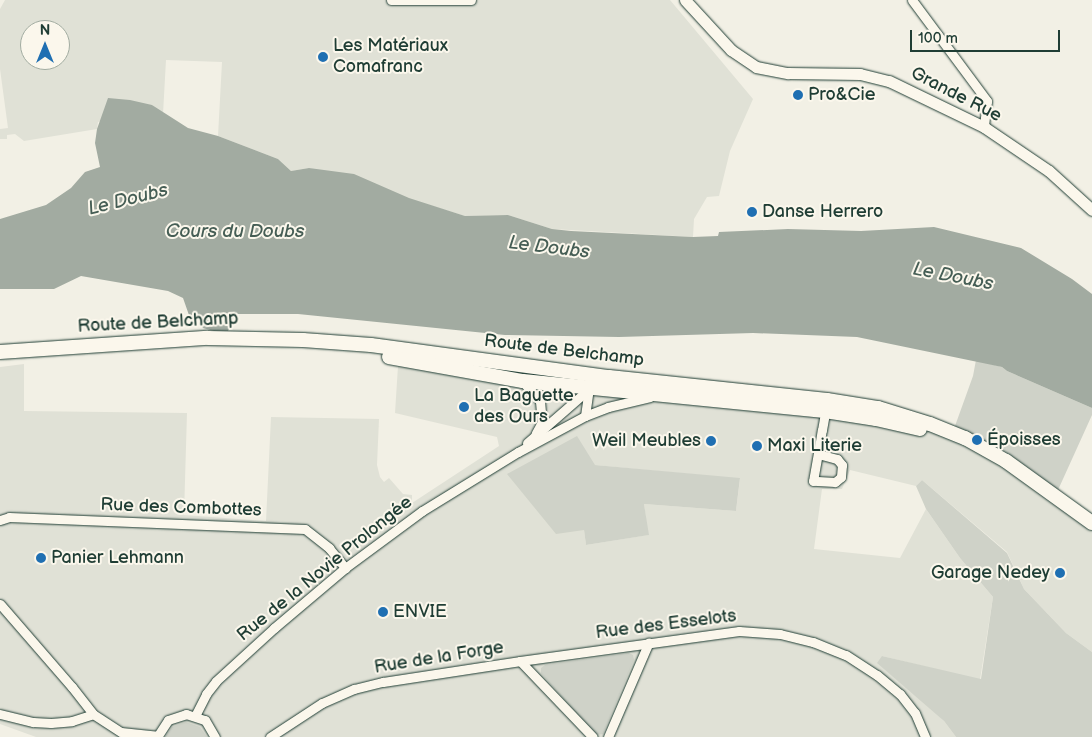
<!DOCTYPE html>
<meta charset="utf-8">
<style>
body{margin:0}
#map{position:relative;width:1092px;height:737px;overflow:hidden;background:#f2f0e5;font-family:"Balsamiq Sans",sans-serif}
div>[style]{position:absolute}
.built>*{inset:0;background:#e0e1d6}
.green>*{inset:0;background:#cfd2c8}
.water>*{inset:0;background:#a2aba1}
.roads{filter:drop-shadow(0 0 1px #1f3d34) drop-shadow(0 0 1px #1f3d34)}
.minor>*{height:9px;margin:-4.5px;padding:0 4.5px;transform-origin:4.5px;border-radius:4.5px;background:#fbf7ec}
.tertiary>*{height:11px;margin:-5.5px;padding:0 5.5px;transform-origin:5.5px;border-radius:5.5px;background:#fbf7ec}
.primary>*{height:14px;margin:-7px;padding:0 7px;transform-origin:7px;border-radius:7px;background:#fbf7ec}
.dots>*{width:14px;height:14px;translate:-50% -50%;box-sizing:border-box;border:2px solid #fbf7ec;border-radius:50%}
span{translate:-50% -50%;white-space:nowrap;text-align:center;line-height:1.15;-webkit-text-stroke:4px #fbf7ec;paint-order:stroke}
.poi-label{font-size:18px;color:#1f3d34}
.left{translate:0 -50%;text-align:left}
.right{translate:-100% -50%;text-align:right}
.street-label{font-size:18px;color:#1f3d34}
.water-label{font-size:19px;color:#465e55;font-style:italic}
.north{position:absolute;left:20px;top:20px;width:50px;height:50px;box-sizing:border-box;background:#fbf7ec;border:1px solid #a3ada2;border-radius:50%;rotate:0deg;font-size:14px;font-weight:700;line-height:20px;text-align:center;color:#1f3d34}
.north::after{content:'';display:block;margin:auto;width:18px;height:22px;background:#1f6fb2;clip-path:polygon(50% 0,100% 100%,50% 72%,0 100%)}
.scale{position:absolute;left:910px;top:30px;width:150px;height:22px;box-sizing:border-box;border:2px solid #1f3d34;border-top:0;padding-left:6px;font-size:15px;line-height:18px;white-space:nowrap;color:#1f3d34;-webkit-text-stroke:4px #fbf7ec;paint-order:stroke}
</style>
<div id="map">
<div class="built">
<div style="clip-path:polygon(evenodd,5px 0,670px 0,753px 99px,730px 151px,719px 196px,707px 197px,694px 219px,693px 237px,552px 229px,508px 215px,465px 216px,309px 168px,291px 171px,278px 159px,218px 136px,222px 62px,166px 60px,163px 114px,152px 105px,98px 122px,97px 129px,24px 141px,15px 134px,7px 135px,7px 139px,0 139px,0 129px,8px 128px,0 69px,0 9px,5px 0,30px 30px,60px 30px,60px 60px,30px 60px,30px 30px)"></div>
<div style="clip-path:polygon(evenodd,24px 364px,24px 411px,187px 413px,184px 515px,266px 521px,271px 417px,379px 419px,377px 465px,380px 477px,384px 482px,389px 478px,403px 494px,412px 495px,412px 503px,499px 446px,497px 437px,395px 413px,398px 366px,705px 379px,877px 401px,927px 415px,1006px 452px,1092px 518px,1092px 652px,1066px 633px,1024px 589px,1007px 552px,922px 480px,916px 486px,850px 470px,842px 489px,822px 489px,814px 549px,900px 558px,926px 509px,960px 558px,993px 597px,980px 680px,882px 656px,944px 721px,956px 737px,36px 737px,0 724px,0 367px,24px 364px,595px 465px,740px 479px,736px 511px,644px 504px,648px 535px,586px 545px,584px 530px,595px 465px)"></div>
</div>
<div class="green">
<div style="clip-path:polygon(976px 360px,1002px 367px,1007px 371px,1092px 408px,1092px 415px,1058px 490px,1006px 452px,955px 426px,973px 376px)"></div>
<div style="clip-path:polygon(577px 436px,595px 465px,740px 478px,736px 511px,644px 504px,649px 535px,586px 545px,584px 530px,556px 534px,507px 474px)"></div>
<div style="clip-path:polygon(922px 480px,1007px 553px,1024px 589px,1066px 633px,1092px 652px,1092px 737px,956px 737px,944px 721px,877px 663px,882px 656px,981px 679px,993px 597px,960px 558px,926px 509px,916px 486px)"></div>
<div style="clip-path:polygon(629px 653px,633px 655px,634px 660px,603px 734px,595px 735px,541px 673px,541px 668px,545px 665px)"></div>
<div style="clip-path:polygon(186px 722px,200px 727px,207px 737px,165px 737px,172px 727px)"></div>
</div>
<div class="water">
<div style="clip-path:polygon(108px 98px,130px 100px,152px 105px,188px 128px,218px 136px,278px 159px,291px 171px,309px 168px,354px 174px,409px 198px,465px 216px,508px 215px,552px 229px,571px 231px,693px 237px,718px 236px,719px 232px,788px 229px,861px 231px,934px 227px,1021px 248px,1072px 279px,1092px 294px,1092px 408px,1007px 371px,1002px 367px,857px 337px,753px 333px,619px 337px,505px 335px,298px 314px,235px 314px,228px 331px,214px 331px,203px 328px,195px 316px,190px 318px,183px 298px,168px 291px,81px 276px,54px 289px,0 289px,0 219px,46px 205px,71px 188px,85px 172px,100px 167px,95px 143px,97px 129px)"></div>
</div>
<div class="roads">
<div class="minor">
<div style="left:391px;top:0;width:80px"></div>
<div style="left:912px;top:0;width:126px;rotate:53.4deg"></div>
<div style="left:987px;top:101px;width:26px;rotate:97deg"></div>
<div style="left:523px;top:382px;width:25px;rotate:48deg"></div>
<div style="left:540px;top:401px;width:21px;rotate:85deg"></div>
<div style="left:542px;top:422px;width:13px;rotate:119deg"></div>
<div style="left:585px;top:416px;width:27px;rotate:-82deg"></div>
<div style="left:527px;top:443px;width:82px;rotate:-41.1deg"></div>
<div style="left:818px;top:454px;width:20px;rotate:15deg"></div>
<div style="left:837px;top:459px;width:8px;rotate:50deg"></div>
<div style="left:842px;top:465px;width:12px;rotate:95deg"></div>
<div style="left:841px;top:477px;width:8px;rotate:140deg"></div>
<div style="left:835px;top:482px;width:22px;rotate:-177deg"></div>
<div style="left:813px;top:481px;width:27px;rotate:-80deg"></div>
<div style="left:818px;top:454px;width:24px;rotate:-81deg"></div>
<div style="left:822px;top:430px;width:23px;rotate:-80deg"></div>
<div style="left:0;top:520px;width:9px;rotate:-18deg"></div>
<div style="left:9px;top:517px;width:296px;rotate:2.3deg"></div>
<div style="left:305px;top:529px;width:31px;rotate:38deg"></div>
<div style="left:329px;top:548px;width:26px;rotate:51deg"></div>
<div style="left:0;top:604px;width:110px;rotate:49.1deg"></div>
<div style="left:72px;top:687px;width:34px;rotate:52deg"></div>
<div style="left:93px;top:714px;width:33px;rotate:33deg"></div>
<div style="left:121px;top:732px;width:36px;rotate:6deg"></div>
<div style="left:520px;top:661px;width:221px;rotate:-7.8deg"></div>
<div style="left:739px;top:631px;width:41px;rotate:4.2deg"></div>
<div style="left:780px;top:634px;width:34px;rotate:14deg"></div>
<div style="left:813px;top:642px;width:35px;rotate:22deg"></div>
<div style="left:846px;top:655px;width:37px;rotate:33deg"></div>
<div style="left:877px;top:675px;width:30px;rotate:40deg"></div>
<div style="left:900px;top:694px;width:24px;rotate:52deg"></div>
<div style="left:915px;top:713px;width:26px;rotate:67deg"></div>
<div style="left:0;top:714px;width:34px;rotate:14deg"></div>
<div style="left:33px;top:722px;width:18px;rotate:3deg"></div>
<div style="left:51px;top:723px;width:21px;rotate:-5deg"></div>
<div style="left:72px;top:721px;width:22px;rotate:-18deg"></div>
<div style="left:195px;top:716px;width:25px;rotate:-63deg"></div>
<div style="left:206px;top:694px;width:16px;rotate:-52deg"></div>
<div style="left:216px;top:681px;width:79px;rotate:-42.4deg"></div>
<div style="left:274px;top:628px;width:93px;rotate:-40.2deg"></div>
<div style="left:345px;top:568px;width:96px;rotate:-36.5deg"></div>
<div style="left:422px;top:511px;width:113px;rotate:-31.6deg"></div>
<div style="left:518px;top:452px;width:76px;rotate:-28.2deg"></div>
<div style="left:585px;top:416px;width:25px;rotate:-21deg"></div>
<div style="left:608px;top:407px;width:43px;rotate:-13.4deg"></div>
<div style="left:157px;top:737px;width:20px;rotate:-57deg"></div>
<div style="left:168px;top:720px;width:19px;rotate:-18deg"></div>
<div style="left:186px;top:714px;width:20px;rotate:18deg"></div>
<div style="left:205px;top:720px;width:20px;rotate:60deg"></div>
<div style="left:270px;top:737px;width:62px;rotate:-33.2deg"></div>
<div style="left:322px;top:703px;width:35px;rotate:-24deg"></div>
<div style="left:354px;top:689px;width:30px;rotate:-14deg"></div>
<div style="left:383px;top:682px;width:139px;rotate:-8.7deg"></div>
<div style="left:520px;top:661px;width:105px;rotate:46.2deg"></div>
<div style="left:608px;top:737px;width:103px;rotate:-66.7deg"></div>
</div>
<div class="tertiary">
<div style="left:685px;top:0;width:68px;rotate:47.4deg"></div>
<div style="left:731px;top:50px;width:30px;rotate:34deg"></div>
<div style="left:756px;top:67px;width:33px;rotate:11deg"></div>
<div style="left:788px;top:73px;width:72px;rotate:0.8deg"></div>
<div style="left:860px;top:74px;width:30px;rotate:14deg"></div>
<div style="left:889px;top:81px;width:106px;rotate:25.8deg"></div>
<div style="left:984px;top:127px;width:78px;rotate:34.1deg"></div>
<div style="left:1049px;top:171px;width:58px;rotate:42.2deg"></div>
</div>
<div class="primary">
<div style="left:0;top:352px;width:208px;rotate:-3.9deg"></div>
<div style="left:208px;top:338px;width:95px;rotate:1.2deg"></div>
<div style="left:303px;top:340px;width:68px;rotate:4.2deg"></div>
<div style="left:371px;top:345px;width:240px;rotate:7.7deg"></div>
<div style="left:609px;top:377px;width:219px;rotate:6deg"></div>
<div style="left:827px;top:400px;width:52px;rotate:8.9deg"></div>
<div style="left:878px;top:408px;width:54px;rotate:17.1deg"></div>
<div style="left:930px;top:424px;width:38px;rotate:22deg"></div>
<div style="left:965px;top:438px;width:47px;rotate:29.3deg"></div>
<div style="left:1006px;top:461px;width:106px;rotate:35.8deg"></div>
<div style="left:389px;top:357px;width:136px;rotate:10.2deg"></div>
<div style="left:523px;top:381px;width:303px;rotate:5.7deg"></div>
<div style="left:825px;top:411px;width:52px;rotate:8.9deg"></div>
<div style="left:876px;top:419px;width:45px;rotate:12.8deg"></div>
</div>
</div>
<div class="dots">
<div style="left:323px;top:57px;background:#1f6fb2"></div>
<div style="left:798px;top:95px;background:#1f6fb2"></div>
<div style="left:752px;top:212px;background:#1f6fb2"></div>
<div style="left:464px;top:407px;background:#1f6fb2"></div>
<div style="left:977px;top:440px;background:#1f6fb2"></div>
<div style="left:711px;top:441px;background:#1f6fb2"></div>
<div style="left:757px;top:446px;background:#1f6fb2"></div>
<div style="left:41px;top:558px;background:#1f6fb2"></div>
<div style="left:1060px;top:573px;background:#1f6fb2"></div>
<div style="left:383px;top:612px;background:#1f6fb2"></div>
</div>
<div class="poi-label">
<span class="left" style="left:333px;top:57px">Les Matériaux<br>Comafranc</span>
<span class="left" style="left:808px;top:95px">Pro&amp;Cie</span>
<span class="left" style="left:762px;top:212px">Danse Herrero</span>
<span class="left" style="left:474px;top:407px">La Baguette<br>des Ours</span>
<span class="left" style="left:987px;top:440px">Époisses</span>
<span class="right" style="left:701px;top:441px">Weil Meubles</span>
<span class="left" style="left:767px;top:446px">Maxi Literie</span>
<span class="left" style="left:51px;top:558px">Panier Lehmann</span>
<span class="right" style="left:1050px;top:573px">Garage Nedey</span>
<span class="left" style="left:393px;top:612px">ENVIE</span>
</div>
<div class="street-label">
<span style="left:956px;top:95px;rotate:27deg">Grande Rue</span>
<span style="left:158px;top:323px;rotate:-3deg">Route de Belchamp</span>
<span style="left:564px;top:351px;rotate:7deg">Route de Belchamp</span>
<span style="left:181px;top:508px;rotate:2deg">Rue des Combottes</span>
<span style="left:325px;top:569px;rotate:-39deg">Rue de la Novie Prolongée</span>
<span style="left:666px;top:625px;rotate:-7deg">Rue des Esselots</span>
<span style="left:439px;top:658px;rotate:-9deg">Rue de la Forge</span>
</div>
<div class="water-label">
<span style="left:128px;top:200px;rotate:-14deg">Le Doubs</span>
<span style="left:235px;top:232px">Cours du Doubs</span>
<span style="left:549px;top:248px;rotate:7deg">Le Doubs</span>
<span style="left:953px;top:277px;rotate:11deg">Le Doubs</span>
</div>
<div class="north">N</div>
<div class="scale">100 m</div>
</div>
